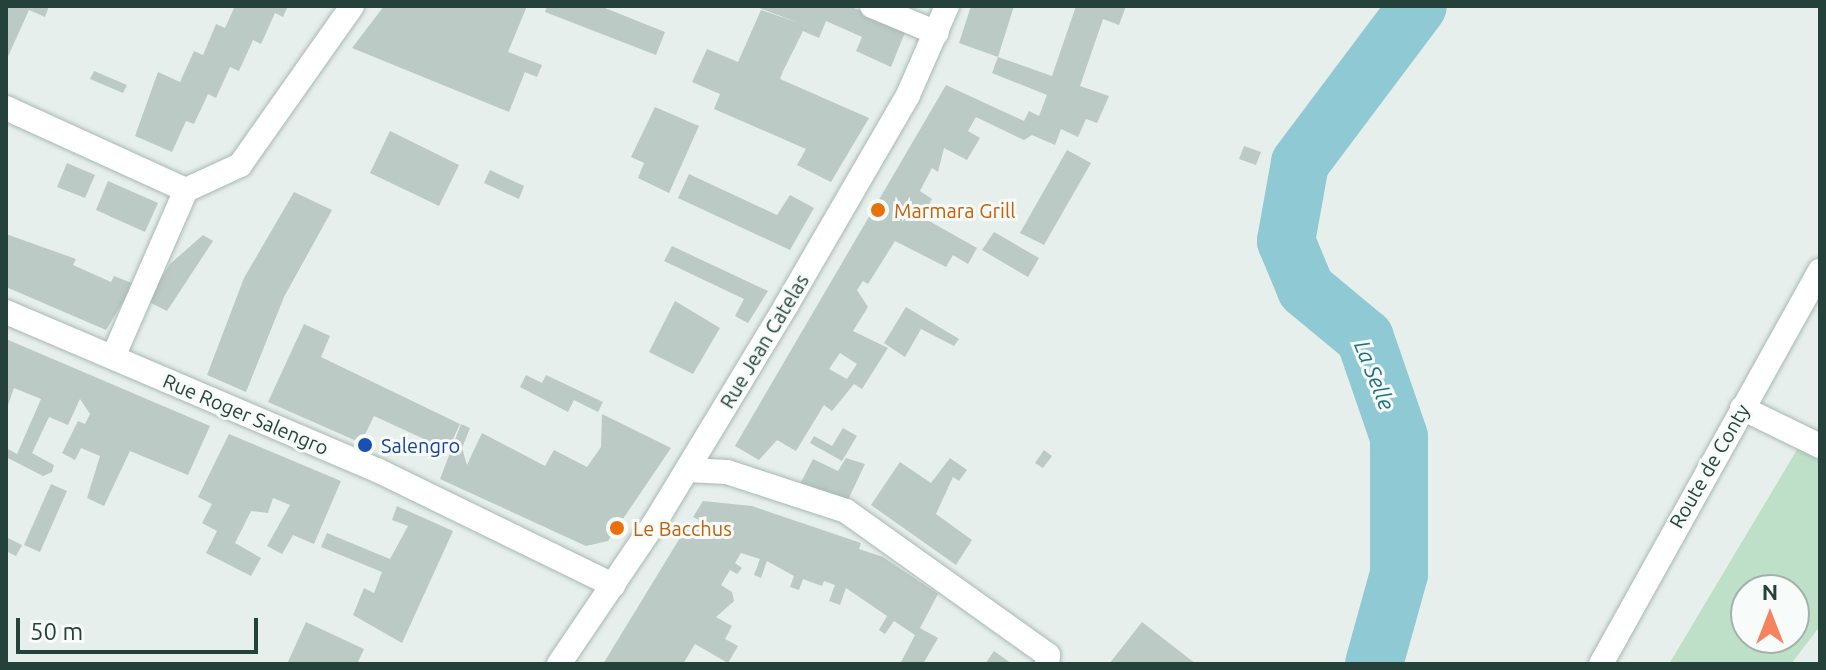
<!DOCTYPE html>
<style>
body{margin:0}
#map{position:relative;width:1826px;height:670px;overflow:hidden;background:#e6efeb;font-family:Ubuntu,sans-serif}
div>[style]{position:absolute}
.green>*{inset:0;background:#bfe0c8}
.river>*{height:58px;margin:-29px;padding:0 29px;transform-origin:29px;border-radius:29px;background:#8ec9d4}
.building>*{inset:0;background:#bbcac4}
.roads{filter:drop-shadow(0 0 2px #a8b8b2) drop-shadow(0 0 2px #a8b8b2)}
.minor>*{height:24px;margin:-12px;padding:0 12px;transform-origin:12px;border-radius:12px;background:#fff}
.dots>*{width:22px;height:22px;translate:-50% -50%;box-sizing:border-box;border:4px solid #f7fbf9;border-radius:50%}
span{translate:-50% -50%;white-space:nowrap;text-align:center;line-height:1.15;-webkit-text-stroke:6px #f7fbf9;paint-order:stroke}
.food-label{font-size:20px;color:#c56008}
.left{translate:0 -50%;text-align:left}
.street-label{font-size:20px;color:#24423a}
.transit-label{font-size:20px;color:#164399}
.water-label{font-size:22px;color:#1c6f80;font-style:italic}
.frame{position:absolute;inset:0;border:8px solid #24423a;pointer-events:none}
.north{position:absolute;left:1730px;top:574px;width:80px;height:80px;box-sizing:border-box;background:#f7fbf9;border:2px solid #a3b1ad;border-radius:50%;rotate:0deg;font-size:22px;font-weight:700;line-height:32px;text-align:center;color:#24423a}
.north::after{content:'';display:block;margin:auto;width:28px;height:36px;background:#f4845f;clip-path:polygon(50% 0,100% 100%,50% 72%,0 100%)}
.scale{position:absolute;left:16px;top:618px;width:242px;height:36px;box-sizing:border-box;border:4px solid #24423a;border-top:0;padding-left:10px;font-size:24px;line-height:28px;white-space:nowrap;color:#24423a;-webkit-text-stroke:6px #f7fbf9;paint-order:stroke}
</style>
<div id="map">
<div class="green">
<div style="clip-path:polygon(evenodd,1798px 448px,1820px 457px,1820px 626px,1791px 664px,1669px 664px,1798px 448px,1746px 590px,1794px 590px,1794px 638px,1746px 638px,1746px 590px)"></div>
</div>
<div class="river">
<div style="left:1374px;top:664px;width:93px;rotate:-74.5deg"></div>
<div style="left:1399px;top:574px;width:137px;rotate:-90deg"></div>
<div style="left:1399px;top:437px;width:105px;rotate:-109deg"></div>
<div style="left:1365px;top:338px;width:77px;rotate:-140.3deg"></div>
<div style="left:1306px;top:289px;width:52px;rotate:-112.6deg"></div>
<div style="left:1286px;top:241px;width:79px;rotate:-79.8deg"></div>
<div style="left:1300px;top:163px;width:196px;rotate:-53.1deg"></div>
</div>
<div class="building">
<div style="clip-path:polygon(6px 6px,49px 6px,45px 17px,29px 10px,6px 61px)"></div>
<div style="clip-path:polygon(235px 6px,288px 6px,283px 17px,275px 13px,261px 44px,253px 40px,239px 71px,230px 67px,216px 98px,208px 94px,194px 124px,186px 121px,172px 152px,135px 136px,158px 72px,180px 82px,194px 51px,203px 55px,216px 24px,225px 28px)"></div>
<div style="clip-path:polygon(384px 6px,527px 6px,508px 52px,542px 65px,537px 77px,525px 72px,509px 112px,352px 48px)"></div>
<div style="clip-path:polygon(547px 6px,600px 6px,665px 32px,656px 55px,545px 12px)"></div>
<div style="clip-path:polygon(754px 6px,849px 6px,906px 30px,891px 67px,856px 51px,862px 37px,826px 21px,819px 38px,803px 31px,783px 71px,780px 79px,869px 118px,831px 182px,797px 165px,806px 149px,714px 109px,720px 94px,692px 82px,707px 49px,738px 62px,761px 10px,799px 23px)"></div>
<div style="clip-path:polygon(971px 6px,1014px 6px,998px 57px,959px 43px)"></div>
<div style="clip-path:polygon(evenodd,1076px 6px,1126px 6px,1119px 25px,1103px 19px,1080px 86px,1109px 96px,1097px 123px,1086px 119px,1078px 137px,1061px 129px,1055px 145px,1032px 135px,1024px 140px,976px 117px,968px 131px,980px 138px,967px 160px,944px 148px,938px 172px,932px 168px,920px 191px,932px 199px,922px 217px,977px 248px,968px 264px,953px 255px,946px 267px,895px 241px,868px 284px,863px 281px,857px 290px,868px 307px,853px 331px,888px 348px,862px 389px,854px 384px,832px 411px,824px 405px,796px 451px,777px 440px,759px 460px,735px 446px,946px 85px,1024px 121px,1029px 111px,1039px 116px,1047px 95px,992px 73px,998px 57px,1052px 76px,1076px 6px,840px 353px,857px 364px,847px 379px,829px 369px,840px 353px)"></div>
<div style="clip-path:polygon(94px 71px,127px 85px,123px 93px,90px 79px)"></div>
<div style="clip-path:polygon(655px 107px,699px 126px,669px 193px,638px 178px,644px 163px,631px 157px)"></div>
<div style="clip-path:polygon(390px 131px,459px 165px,439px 206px,370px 173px)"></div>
<div style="clip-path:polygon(1244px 146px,1261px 152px,1256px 165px,1239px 159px)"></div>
<div style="clip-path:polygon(1067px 150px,1091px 163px,1044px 245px,1020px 233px)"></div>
<div style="clip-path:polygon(67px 163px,95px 175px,85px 198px,57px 187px)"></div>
<div style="clip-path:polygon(490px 170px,524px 186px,519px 199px,484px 183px)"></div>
<div style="clip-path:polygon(689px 174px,777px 215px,790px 195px,814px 208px,790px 250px,678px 198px)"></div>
<div style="clip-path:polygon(108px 181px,158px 203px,145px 232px,96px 210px)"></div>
<div style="clip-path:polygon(294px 192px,332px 210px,284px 297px,246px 392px,207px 375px,244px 278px)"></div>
<div style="clip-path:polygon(994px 232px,1039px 258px,1028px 277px,982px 250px)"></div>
<div style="clip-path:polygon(6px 234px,76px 259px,73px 265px,111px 282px,114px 276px,134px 284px,106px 330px,6px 287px)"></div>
<div style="clip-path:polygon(203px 235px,213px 241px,167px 311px,147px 301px,170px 264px)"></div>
<div style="clip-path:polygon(672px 246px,768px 291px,748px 323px,735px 316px,744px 299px,664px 261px)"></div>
<div style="clip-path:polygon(675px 301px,720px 328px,693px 374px,649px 352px)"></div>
<div style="clip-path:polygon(906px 307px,959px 339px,954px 346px,921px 329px,905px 357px,884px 343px)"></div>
<div style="clip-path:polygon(304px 324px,330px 336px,321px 357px,460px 424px,448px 450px,374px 416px,361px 443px,268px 402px)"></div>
<div style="clip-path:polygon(6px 339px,210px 426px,188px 475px,130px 451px,104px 506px,87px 498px,100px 456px,81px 448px,75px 460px,62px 453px,78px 421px,85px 424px,90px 414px,80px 399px,68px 425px,49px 417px,32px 453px,54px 465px,52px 472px,43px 476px,6px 457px,6px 448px,17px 454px,41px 399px,14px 388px,6px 411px)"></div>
<div style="clip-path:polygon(526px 375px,542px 383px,546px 375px,603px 402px,598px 412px,574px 400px,568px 412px,520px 387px)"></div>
<div style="clip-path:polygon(602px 414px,671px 448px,608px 541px,586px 546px,440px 479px,461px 424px,470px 428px,462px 448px,467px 465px,482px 433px,545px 466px,554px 450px,587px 467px,601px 447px)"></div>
<div style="clip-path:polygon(843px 428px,857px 436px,842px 461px,810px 443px,814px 436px,832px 446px)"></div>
<div style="clip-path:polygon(229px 434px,341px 481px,314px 544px,293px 535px,282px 554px,267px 546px,290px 505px,273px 498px,268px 513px,251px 511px,235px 543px,261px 558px,251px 576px,206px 553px,217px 531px,202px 523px,212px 504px,198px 497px)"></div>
<div style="clip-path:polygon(1044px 450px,1052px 456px,1043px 468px,1035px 463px)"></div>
<div style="clip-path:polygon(846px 458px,865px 464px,847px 502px,799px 486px,813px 459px,838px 471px)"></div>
<div style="clip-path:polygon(950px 458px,967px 470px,959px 481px,953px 477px,936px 514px,972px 540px,956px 565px,871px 505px,900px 462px,931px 483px)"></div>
<div style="clip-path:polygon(51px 484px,67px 491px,40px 552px,24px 545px)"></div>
<div style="clip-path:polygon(703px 501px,752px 506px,861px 543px,859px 549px,883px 557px,938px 594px,920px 628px,938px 638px,923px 664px,900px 664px,915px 635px,894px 621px,885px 634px,879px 630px,887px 616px,846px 588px,840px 605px,829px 601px,835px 585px,824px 581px,822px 586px,803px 579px,799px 590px,790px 587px,794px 576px,767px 561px,761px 578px,754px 575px,760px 559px,741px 553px,735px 563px,742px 568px,737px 574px,730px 570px,721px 585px,732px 592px,734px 601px,716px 617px,732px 626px,725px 639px,738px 646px,728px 663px,695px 644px,683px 664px,603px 664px,686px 528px,691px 532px,699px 520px,693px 517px)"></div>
<div style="clip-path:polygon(397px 506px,453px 531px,402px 643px,353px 615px,364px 588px,374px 593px,382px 572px,321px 547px,327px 533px,390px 559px,408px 526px,392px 520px)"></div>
<div style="clip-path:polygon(6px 537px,22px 545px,16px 556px,6px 551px)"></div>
<div style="clip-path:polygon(306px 622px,364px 649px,357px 664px,287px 664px)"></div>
<div style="clip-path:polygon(1142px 622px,1196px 664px,1109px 664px)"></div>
<div style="clip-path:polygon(994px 651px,1008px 661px,1012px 664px,985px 664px)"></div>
</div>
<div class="roads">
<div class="minor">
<div style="left:872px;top:6px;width:70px;rotate:22.6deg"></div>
<div style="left:6px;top:108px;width:198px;rotate:24.5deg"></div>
<div style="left:186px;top:190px;width:60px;rotate:-24.8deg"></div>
<div style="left:240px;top:165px;width:194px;rotate:-54.8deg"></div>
<div style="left:6px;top:312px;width:403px;rotate:23.1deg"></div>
<div style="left:377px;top:470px;width:263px;rotate:26deg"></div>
<div style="left:113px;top:357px;width:182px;rotate:-66.4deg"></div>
<div style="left:1742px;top:408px;width:87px;rotate:26deg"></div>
<div style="left:688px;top:470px;width:39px;rotate:3deg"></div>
<div style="left:727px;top:472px;width:125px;rotate:18.1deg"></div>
<div style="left:846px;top:511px;width:248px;rotate:35.5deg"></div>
<div style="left:1048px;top:655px;width:9px;rotate:96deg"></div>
<div style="left:559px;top:664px;width:175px;rotate:-55.9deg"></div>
<div style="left:657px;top:519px;width:251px;rotate:-58.8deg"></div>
<div style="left:787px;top:304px;width:241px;rotate:-59.9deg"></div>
<div style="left:908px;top:95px;width:97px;rotate:-66.3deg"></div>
<div style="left:1601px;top:664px;width:450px;rotate:-60.9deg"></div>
</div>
</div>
<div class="dots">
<div style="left:878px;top:210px;background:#e8710a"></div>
<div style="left:365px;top:445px;background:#1a4fb4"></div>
<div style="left:617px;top:528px;background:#e8710a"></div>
</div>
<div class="food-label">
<span class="left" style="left:894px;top:210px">Marmara Grill</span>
<span class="left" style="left:633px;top:528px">Le Bacchus</span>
</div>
<div class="street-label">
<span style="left:764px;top:341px;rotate:-59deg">Rue Jean Catelas</span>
<span style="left:246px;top:414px;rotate:23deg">Rue Roger Salengro</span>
<span style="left:1709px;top:466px;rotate:-60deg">Route de Conty</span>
</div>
<div class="transit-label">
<span class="left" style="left:381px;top:445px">Salengro</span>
</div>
<div class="water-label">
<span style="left:1375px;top:375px;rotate:68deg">La Selle</span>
</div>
<div class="frame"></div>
<div class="north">N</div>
<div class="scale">50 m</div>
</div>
